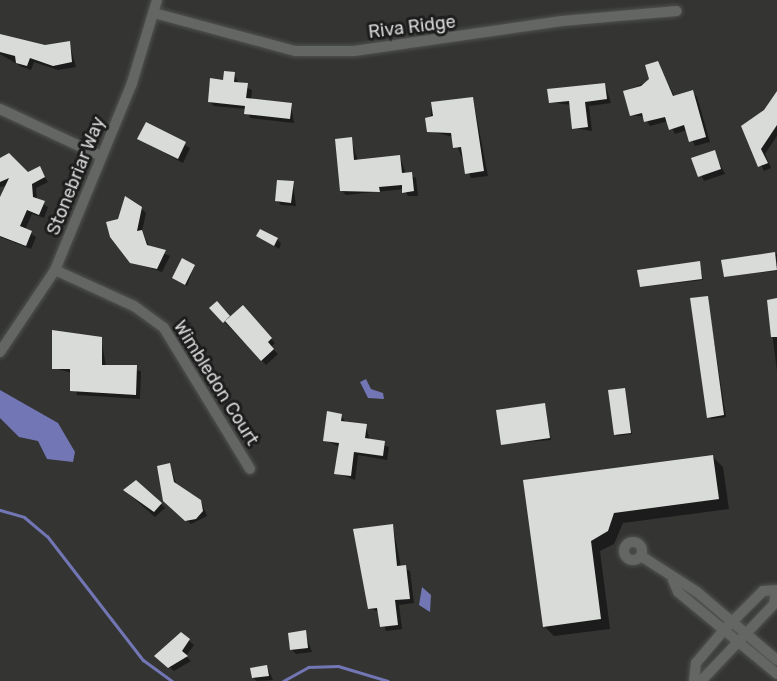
<!DOCTYPE html>
<style>
body{margin:0}
#map{position:relative;width:777px;height:681px;overflow:hidden;background:#343533;font-family:Rubik,sans-serif}
div>[style]{position:absolute}
.water>*{inset:0;background:#7276b4}
.shadow>*{inset:0;background:#0007}
.stream>*{height:3px;margin:-1.5px;padding:0 1.5px;transform-origin:1.5px;border-radius:1.5px;background:#7276b4}
.building>*{inset:0;background:#d9dbd8}
.roads{filter:drop-shadow(0 0 2px #505250) drop-shadow(0 0 2px #505250)}
.minor>*{height:10px;margin:-5px;padding:0 5px;transform-origin:5px;border-radius:5px;background:#646663}
.minor>.ring{margin:-5px;padding:0;box-sizing:content-box;background:none;border:10px solid #646663;border-radius:50%}
span{translate:-50% -50%;white-space:nowrap;text-align:center;line-height:1.15;-webkit-text-stroke:6px #1c1d1c;paint-order:stroke}
.street-label{font-size:18px;color:#d8d9d8}
</style>
<div id="map">
<div class="water">
<div style="clip-path:polygon(366px 379px,371px 389px,383px 393px,384px 399px,368px 398px,360px 382px)"></div>
<div style="clip-path:polygon(0 390px,58px 423px,75px 452px,73px 462px,47px 459px,38px 441px,19px 437px,0 418px)"></div>
<div style="clip-path:polygon(422px 587px,431px 595px,430px 612px,419px 605px)"></div>
</div>
<div class="shadow">
<div style="clip-path:polygon(0 35px,45px 47px,69px 42px,76px 67px,58px 70px,34px 62px,31px 70px,22px 67px,0 54px)"></div>
<div style="clip-path:polygon(657px 63px,675px 97px,693px 92px,697px 97px,710px 142px,695px 146px,687px 130px,675px 134px,668px 121px,650px 126px,645px 117px,631px 115px,624px 92px,651px 80px)"></div>
<div style="clip-path:polygon(234px 74px,239px 84px,252px 90px,251px 100px,291px 104px,294px 123px,250px 118px,246px 109px,214px 106px,209px 101px)"></div>
<div style="clip-path:polygon(605px 84px,611px 103px,589px 106px,592px 131px,574px 128px,571px 105px,550px 102px)"></div>
<div style="clip-path:polygon(777px 94px,777px 136px,765px 154px,771px 168px,764px 171px,742px 126px,765px 112px)"></div>
<div style="clip-path:polygon(473px 98px,488px 176px,471px 178px,453px 137px,429px 131px,432px 104px)"></div>
<div style="clip-path:polygon(146px 124px,190px 148px,183px 163px,139px 139px)"></div>
<div style="clip-path:polygon(351px 139px,358px 161px,400px 157px,406px 174px,416px 178px,418px 196px,408px 196px,404px 189px,346px 195px,342px 191px)"></div>
<div style="clip-path:polygon(714px 152px,725px 174px,704px 181px,693px 159px)"></div>
<div style="clip-path:polygon(0 160px,27px 173px,39px 168px,48px 182px,36px 188px,37px 200px,48px 207px,44px 218px,32px 214px,25px 230px,36px 237px,31px 249px,0 237px,0 200px,8px 185px,0 187px)"></div>
<div style="clip-path:polygon(293px 183px,296px 206px,281px 205px,277px 200px)"></div>
<div style="clip-path:polygon(141px 208px,146px 213px,142px 231px,150px 248px,170px 256px,162px 272px,131px 262px,119px 220px)"></div>
<div style="clip-path:polygon(258px 236px,277px 239px,281px 244px,279px 249px)"></div>
<div style="clip-path:polygon(777px 254px,777px 271px,725px 276px,723px 261px)"></div>
<div style="clip-path:polygon(699px 262px,703px 280px,641px 287px)"></div>
<div style="clip-path:polygon(194px 266px,187px 286px,175px 280px)"></div>
<div style="clip-path:polygon(707px 297px,726px 417px,711px 419px,709px 417px)"></div>
<div style="clip-path:polygon(777px 300px,777px 371px,768px 301px)"></div>
<div style="clip-path:polygon(216px 303px,230px 318px,247px 312px,275px 343px,271px 347px,278px 354px,266px 365px,211px 308px)"></div>
<div style="clip-path:polygon(101px 338px,106px 366px,141px 371px,140px 399px,77px 395px,72px 373px,54px 368px)"></div>
<div style="clip-path:polygon(624px 390px,632px 434px,617px 436px,615px 434px)"></div>
<div style="clip-path:polygon(545px 405px,551px 440px,502px 444px)"></div>
<div style="clip-path:polygon(341px 415px,346px 423px,366px 426px,370px 441px,389px 447px,387px 460px,358px 455px,355px 480px,336px 473px,340px 447px,324px 440px)"></div>
<div style="clip-path:polygon(713px 457px,723px 467px,729px 509px,623px 523px,614px 544px,600px 551px,610px 629px,554px 636px,544px 626px,525px 482px)"></div>
<div style="clip-path:polygon(170px 465px,177px 486px,200px 499px,207px 516px,191px 524px,170px 506px)"></div>
<div style="clip-path:polygon(136px 482px,161px 504px,165px 508px,155px 517px,130px 495px)"></div>
<div style="clip-path:polygon(393px 526px,401px 567px,410px 571px,414px 603px,399px 605px,402px 629px,386px 631px,379px 612px,369px 608px)"></div>
<div style="clip-path:polygon(305px 632px,312px 652px,296px 654px,291px 649px)"></div>
<div style="clip-path:polygon(181px 634px,194px 645px,186px 656px,191px 661px,174px 671px,156px 656px)"></div>
<div style="clip-path:polygon(267px 667px,273px 680px,257px 681px,253px 678px)"></div>
</div>
<div class="stream">
<div style="left:0;top:510px;width:25px;rotate:16deg"></div>
<div style="left:24px;top:517px;width:30px;rotate:40deg"></div>
<div style="left:47px;top:536px;width:157px;rotate:52.3deg"></div>
<div style="left:143px;top:660px;width:36px;rotate:36deg"></div>
<div style="left:283px;top:681px;width:29px;rotate:-29deg"></div>
<div style="left:308px;top:667px;width:30px;rotate:-2deg"></div>
<div style="left:338px;top:666px;width:52px;rotate:16.7deg"></div>
</div>
<div class="building">
<div style="clip-path:polygon(0 34px,45px 45px,70px 41px,72px 62px,53px 66px,30px 58px,27px 66px,16px 63px,15px 56px,0 52px)"></div>
<div style="clip-path:polygon(658px 61px,673px 96px,693px 90px,706px 137px,689px 142px,684px 125px,669px 130px,665px 117px,644px 122px,642px 113px,630px 116px,623px 91px,641px 86px,649px 79px,645px 65px)"></div>
<div style="clip-path:polygon(224px 71px,235px 72px,234px 82px,248px 83px,246px 98px,292px 103px,290px 119px,244px 114px,245px 106px,208px 102px,210px 78px,223px 80px)"></div>
<div style="clip-path:polygon(605px 83px,607px 99px,585px 102px,588px 127px,572px 129px,569px 101px,549px 103px,547px 89px)"></div>
<div style="clip-path:polygon(777px 91px,777px 125px,761px 149px,768px 163px,758px 167px,741px 126px,764px 110px)"></div>
<div style="clip-path:polygon(473px 97px,484px 171px,465px 174px,461px 147px,453px 148px,451px 133px,427px 132px,425px 118px,433px 116px,431px 102px)"></div>
<div style="clip-path:polygon(146px 122px,186px 142px,178px 159px,137px 139px)"></div>
<div style="clip-path:polygon(352px 137px,354px 160px,400px 155px,402px 173px,412px 172px,414px 191px,402px 193px,402px 185px,379px 187px,380px 192px,340px 191px,335px 139px)"></div>
<div style="clip-path:polygon(715px 150px,721px 169px,698px 177px,691px 158px)"></div>
<div style="clip-path:polygon(9px 153px,28px 172px,40px 166px,45px 177px,32px 184px,33px 197px,45px 201px,39px 215px,27px 210px,20px 226px,32px 231px,26px 246px,0 236px,0 197px,9px 178px,0 182px,0 158px)"></div>
<div style="clip-path:polygon(277px 180px,294px 181px,291px 203px,275px 201px)"></div>
<div style="clip-path:polygon(125px 196px,142px 207px,137px 231px,142px 230px,147px 245px,166px 250px,157px 269px,130px 263px,110px 237px,106px 222px,118px 219px)"></div>
<div style="clip-path:polygon(260px 229px,278px 238px,274px 246px,256px 236px)"></div>
<div style="clip-path:polygon(775px 252px,777px 270px,724px 277px,721px 260px)"></div>
<div style="clip-path:polygon(182px 258px,195px 265px,185px 285px,172px 278px)"></div>
<div style="clip-path:polygon(700px 261px,702px 279px,640px 287px,637px 270px)"></div>
<div style="clip-path:polygon(708px 296px,724px 415px,707px 418px,690px 298px)"></div>
<div style="clip-path:polygon(777px 298px,777px 337px,771px 337px,767px 300px)"></div>
<div style="clip-path:polygon(217px 301px,230px 316px,223px 323px,209px 308px)"></div>
<div style="clip-path:polygon(243px 305px,272px 338px,268px 342px,274px 349px,261px 361px,225px 321px)"></div>
<div style="clip-path:polygon(52px 330px,102px 337px,102px 365px,137px 365px,136px 395px,70px 391px,70px 369px,52px 369px)"></div>
<div style="clip-path:polygon(625px 388px,631px 433px,614px 435px,608px 390px)"></div>
<div style="clip-path:polygon(545px 403px,550px 438px,501px 445px,496px 410px)"></div>
<div style="clip-path:polygon(327px 411px,342px 414px,341px 421px,367px 424px,365px 438px,385px 441px,383px 456px,354px 452px,351px 476px,334px 474px,339px 443px,323px 441px)"></div>
<div style="clip-path:polygon(713px 455px,719px 499px,614px 513px,608px 531px,591px 541px,601px 619px,543px 627px,523px 480px)"></div>
<div style="clip-path:polygon(170px 463px,174px 482px,201px 500px,203px 511px,196px 519px,185px 521px,163px 501px,157px 466px)"></div>
<div style="clip-path:polygon(136px 480px,162px 503px,154px 512px,123px 490px)"></div>
<div style="clip-path:polygon(393px 524px,397px 566px,406px 565px,410px 599px,395px 600px,398px 625px,380px 627px,377px 608px,368px 609px,353px 529px)"></div>
<div style="clip-path:polygon(306px 630px,308px 648px,290px 650px,288px 633px)"></div>
<div style="clip-path:polygon(181px 632px,190px 639px,182px 651px,188px 656px,168px 668px,154px 656px)"></div>
<div style="clip-path:polygon(267px 665px,269px 676px,252px 678px,250px 668px)"></div>
</div>
<div class="roads">
<div class="minor">
<div style="left:154px;top:13px;width:146px;rotate:15.1deg"></div>
<div style="left:295px;top:51px;width:59px"></div>
<div style="left:354px;top:51px;width:210px;rotate:-8.2deg"></div>
<div style="left:562px;top:21px;width:115px;rotate:-5deg"></div>
<div style="left:0;top:109px;width:111px;rotate:25deg"></div>
<div style="left:55px;top:270px;width:87px;rotate:24.5deg"></div>
<div style="left:134px;top:306px;width:37px;rotate:36deg"></div>
<div style="left:164px;top:328px;width:165px;rotate:58.6deg"></div>
<div style="left:0;top:352px;width:99px;rotate:-56.1deg"></div>
<div style="left:55px;top:270px;width:202px;rotate:-67.6deg"></div>
<div style="left:132px;top:83px;width:87px;rotate:-73.2deg"></div>
<div class="ring" style="left:624px;top:542px;width:8px;height:8px"></div>
<div style="left:641px;top:556px;width:67px;rotate:32.7deg"></div>
<div style="left:697px;top:592px;width:105px;rotate:40.4deg"></div>
<div style="left:673px;top:580px;width:13px;rotate:67deg"></div>
<div style="left:678px;top:592px;width:129px;rotate:39.6deg"></div>
<div style="left:694px;top:681px;width:18px;rotate:-84deg"></div>
<div style="left:696px;top:663px;width:43px;rotate:-49.7deg"></div>
<div style="left:724px;top:630px;width:55px;rotate:-45deg"></div>
<div style="left:763px;top:591px;width:14px;rotate:-4deg"></div>
<div style="left:701px;top:681px;width:106px;rotate:-46.5deg"></div>
<div style="left:774px;top:604px;width:13px;rotate:-81deg"></div>
</div>
</div>
<div class="street-label">
<span style="left:412px;top:27px;rotate:-7deg">Riva Ridge</span>
<span style="left:76px;top:176px;rotate:-68deg">Stonebriar Way</span>
<span style="left:216px;top:383px;rotate:58deg">Wimbledon Court</span>
</div>
</div>
